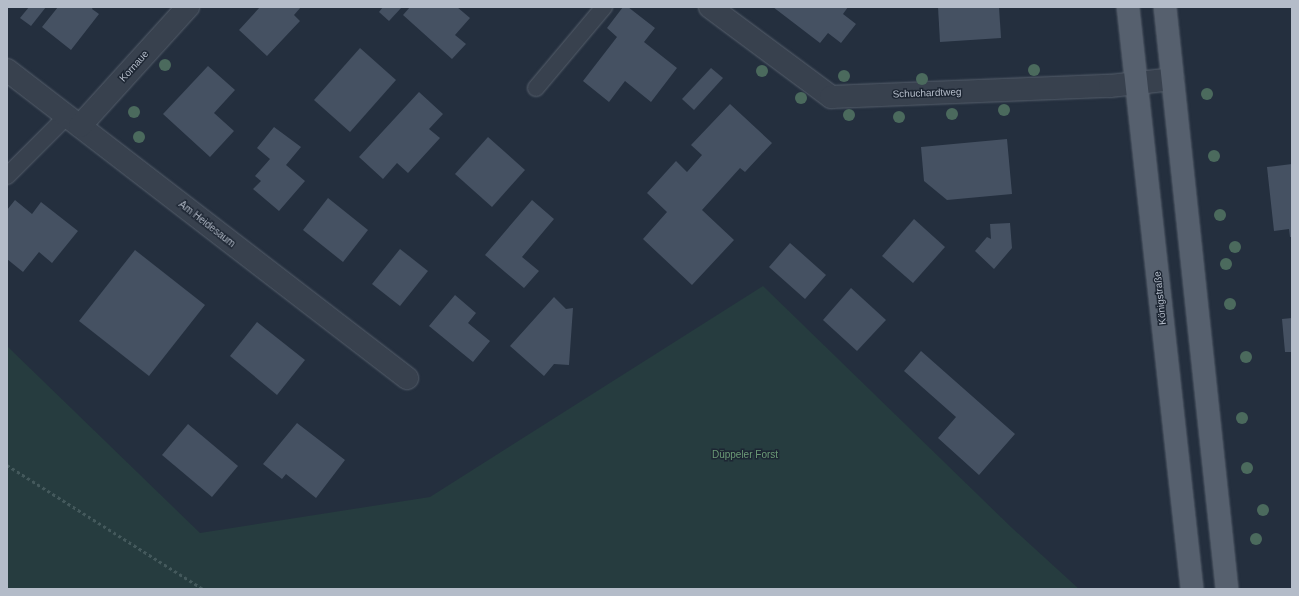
<!DOCTYPE html>
<meta charset="utf-8">
<style>
body{margin:0}
#map{position:relative;width:1299px;height:596px;overflow:hidden;background:#242f3e;font-family:Helvetica,sans-serif}
div>[style]{position:absolute}
.green>*{inset:0;background:#263c3f}
.building>*{inset:0;background:#455162}
.path>*{height:2.5px;margin-top:-1.25px;transform-origin:0;background:repeating-linear-gradient(90deg,#44595c 0 3px,transparent 0 6px)}
.roads{filter:drop-shadow(0 0 1px #565f6c) drop-shadow(0 0 1px #565f6c)}
.service>*{height:16px;margin:-8px;padding:0 8px;transform-origin:8px;border-radius:8px;background:#38414e}
.minor>*{height:22px;margin:-11px;padding:0 11px;transform-origin:11px;border-radius:11px;background:#38414e}
.primary>*{height:22px;margin:-11px;padding:0 11px;transform-origin:11px;border-radius:11px;background:#56606e}
.trees>*{width:12px;height:12px;margin:-6px;border-radius:50%;background:#4b6a5d}
span{translate:-50% -50%;white-space:nowrap;text-align:center;line-height:1.15;-webkit-text-stroke:3px #1d2633;paint-order:stroke}
.street-label{font-size:10px;color:#b4bcc9}
.park-label{font-size:10px;color:#6b9a76}
.frame{position:absolute;inset:0;border:8px solid #b4bcc9;pointer-events:none}
</style>
<div id="map">
<div class="green">
<div style="clip-path:polygon(763px 286px,1011px 527px,1079px 589px,7px 589px,7px 346px,200px 533px,430px 497px)"></div>
</div>
<div class="building">
<div style="clip-path:polygon(29px 7px,46px 7px,31px 26px,20px 18px)"></div>
<div style="clip-path:polygon(58px 7px,93px 7px,92px 9px,99px 14px,71px 50px,42px 27px)"></div>
<div style="clip-path:polygon(260px 7px,301px 7px,294px 15px,300px 21px,267px 56px,239px 30px)"></div>
<div style="clip-path:polygon(383px 7px,402px 7px,389px 21px,379px 12px)"></div>
<div style="clip-path:polygon(410px 7px,457px 7px,470px 18px,455px 35px,466px 44px,452px 59px,403px 15px)"></div>
<div style="clip-path:polygon(623px 7px,628px 7px,655px 28px,644px 42px,677px 68px,651px 102px,625px 81px,609px 102px,583px 81px,617px 37px,607px 28px)"></div>
<div style="clip-path:polygon(773px 7px,848px 7px,843px 14px,856px 24px,841px 43px,828px 33px,820px 43px)"></div>
<div style="clip-path:polygon(938px 7px,999px 7px,1001px 38px,940px 42px)"></div>
<div style="clip-path:polygon(360px 48px,396px 80px,350px 132px,314px 100px)"></div>
<div style="clip-path:polygon(208px 66px,235px 90px,214px 113px,234px 131px,210px 157px,163px 114px)"></div>
<div style="clip-path:polygon(711px 68px,723px 78px,694px 110px,682px 99px)"></div>
<div style="clip-path:polygon(419px 92px,443px 114px,429px 129px,440px 138px,408px 173px,397px 163px,383px 179px,359px 157px)"></div>
<div style="clip-path:polygon(730px 104px,772px 143px,745px 172px,740px 168px,702px 210px,734px 240px,692px 285px,643px 239px,667px 212px,647px 193px,676px 161px,687px 172px,702px 155px,691px 145px)"></div>
<div style="clip-path:polygon(274px 127px,301px 147px,286px 165px,305px 181px,279px 211px,253px 189px,261px 181px,255px 176px,270px 159px,257px 148px)"></div>
<div style="clip-path:polygon(488px 137px,525px 170px,492px 207px,455px 174px)"></div>
<div style="clip-path:polygon(1007px 139px,1012px 194px,947px 200px,924px 181px,921px 147px)"></div>
<div style="clip-path:polygon(1292px 164px,1292px 237px,1290px 237px,1289px 229px,1274px 231px,1267px 167px)"></div>
<div style="clip-path:polygon(328px 198px,368px 230px,343px 262px,303px 230px)"></div>
<div style="clip-path:polygon(15px 200px,32px 214px,41px 202px,78px 231px,52px 263px,39px 252px,23px 272px,7px 259px,7px 210px)"></div>
<div style="clip-path:polygon(532px 200px,554px 219px,522px 257px,539px 271px,524px 288px,485px 255px)"></div>
<div style="clip-path:polygon(914px 219px,945px 247px,913px 283px,882px 256px)"></div>
<div style="clip-path:polygon(1010px 223px,1012px 248px,994px 269px,975px 251px,987px 237px,991px 239px,990px 224px)"></div>
<div style="clip-path:polygon(790px 243px,826px 275px,805px 299px,769px 267px)"></div>
<div style="clip-path:polygon(400px 249px,428px 271px,400px 306px,372px 284px)"></div>
<div style="clip-path:polygon(135px 250px,205px 305px,149px 376px,79px 321px)"></div>
<div style="clip-path:polygon(851px 288px,886px 320px,857px 351px,823px 320px)"></div>
<div style="clip-path:polygon(455px 295px,476px 313px,468px 323px,490px 341px,473px 362px,429px 326px)"></div>
<div style="clip-path:polygon(554px 297px,566px 309px,573px 308px,569px 365px,554px 364px,544px 376px,510px 346px)"></div>
<div style="clip-path:polygon(1292px 318px,1292px 352px,1285px 352px,1282px 319px)"></div>
<div style="clip-path:polygon(257px 322px,305px 360px,277px 395px,230px 356px)"></div>
<div style="clip-path:polygon(921px 351px,1015px 434px,979px 475px,938px 438px,956px 417px,904px 371px)"></div>
<div style="clip-path:polygon(297px 423px,345px 460px,316px 498px,286px 474px,282px 479px,263px 464px)"></div>
<div style="clip-path:polygon(188px 424px,238px 466px,212px 497px,162px 455px)"></div>
</div>
<div class="path">
<div style="left:7px;top:465px;width:232px;rotate:32.3deg"></div>
</div>
<div class="roads">
<div class="service">
<div style="left:536px;top:88px;width:106px;rotate:-50deg"></div>
<div style="left:7px;top:176px;width:85px;rotate:-45deg"></div>
</div>
<div class="minor">
<div style="left:710px;top:7px;width:151px;rotate:36.6deg"></div>
<div style="left:831px;top:97px;width:279px;rotate:-2.3deg"></div>
<div style="left:1110px;top:86px;width:63px;rotate:-6.3deg"></div>
<div style="left:7px;top:70px;width:505px;rotate:37.6deg"></div>
<div style="left:80px;top:126px;width:161px;rotate:-47.8deg"></div>
</div>
<div class="primary">
<div style="left:1128px;top:7px;width:586px;rotate:83.72deg"></div>
<div style="left:1165px;top:7px;width:585px;rotate:83.92deg"></div>
</div>
</div>
<div class="trees">
<div style="left:165px;top:65px"></div>
<div style="left:1034px;top:70px"></div>
<div style="left:762px;top:71px"></div>
<div style="left:844px;top:76px"></div>
<div style="left:922px;top:79px"></div>
<div style="left:1207px;top:94px"></div>
<div style="left:801px;top:98px"></div>
<div style="left:1004px;top:110px"></div>
<div style="left:134px;top:112px"></div>
<div style="left:952px;top:114px"></div>
<div style="left:849px;top:115px"></div>
<div style="left:899px;top:117px"></div>
<div style="left:139px;top:137px"></div>
<div style="left:1214px;top:156px"></div>
<div style="left:1220px;top:215px"></div>
<div style="left:1235px;top:247px"></div>
<div style="left:1226px;top:264px"></div>
<div style="left:1230px;top:304px"></div>
<div style="left:1246px;top:357px"></div>
<div style="left:1242px;top:418px"></div>
<div style="left:1247px;top:468px"></div>
<div style="left:1263px;top:510px"></div>
<div style="left:1256px;top:539px"></div>
</div>
<div class="street-label">
<span style="left:134px;top:66px;rotate:-48deg">Kornaue</span>
<span style="left:927px;top:93px;rotate:-2deg">Schuchardtweg</span>
<span style="left:207px;top:224px;rotate:38deg">Am Heidesaum</span>
<span style="left:1160px;top:298px;rotate:-96deg">Königstraße</span>
</div>
<div class="park-label">
<span style="left:745px;top:455px">Düppeler Forst</span>
</div>
<div class="frame"></div>
</div>
